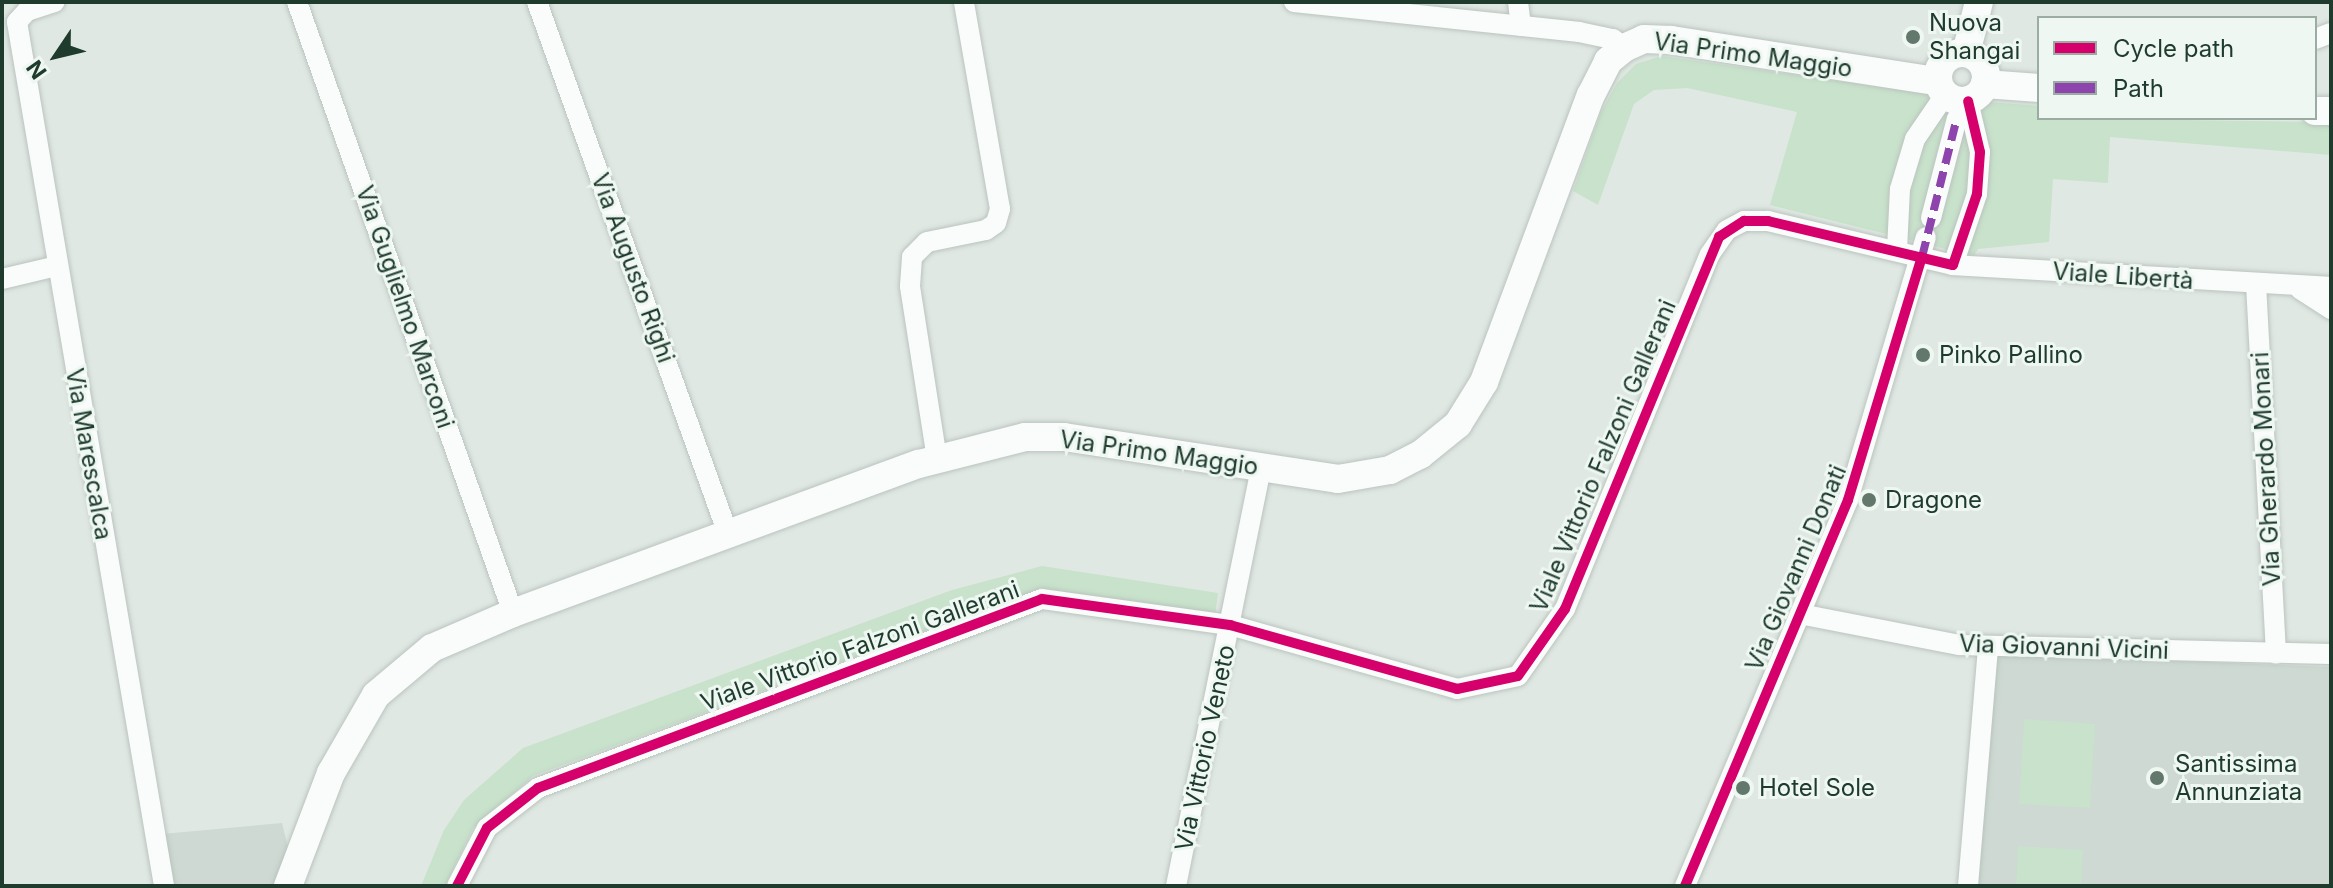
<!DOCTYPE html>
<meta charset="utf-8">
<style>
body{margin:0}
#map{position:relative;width:2333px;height:888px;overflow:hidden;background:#e0e8e3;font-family:Inter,sans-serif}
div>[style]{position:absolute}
.built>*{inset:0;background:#cdd9d2}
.green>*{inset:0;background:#c8e2cb}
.roads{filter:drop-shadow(0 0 2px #bac4be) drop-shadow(0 0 2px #bac4be)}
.street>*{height:20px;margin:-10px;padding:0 10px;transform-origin:10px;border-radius:10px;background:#fafcfb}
.secondary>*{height:28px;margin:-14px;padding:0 14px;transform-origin:14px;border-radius:14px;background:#fafcfb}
.secondary>.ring{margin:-14px;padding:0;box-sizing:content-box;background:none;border:28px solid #fafcfb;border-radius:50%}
.quiet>*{height:8px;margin-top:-4px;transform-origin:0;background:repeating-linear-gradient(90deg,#8e44ad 0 16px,transparent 0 24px)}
.cycleway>*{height:10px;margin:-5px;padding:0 5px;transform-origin:5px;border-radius:5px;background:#d6006c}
.dots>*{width:22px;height:22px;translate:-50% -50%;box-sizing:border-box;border:4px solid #eef7f1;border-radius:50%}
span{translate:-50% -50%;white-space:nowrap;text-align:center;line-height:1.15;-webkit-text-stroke:6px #eef7f1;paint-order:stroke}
.poi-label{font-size:24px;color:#1e3b2e}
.left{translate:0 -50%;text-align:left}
.street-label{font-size:24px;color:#1e3b2e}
.frame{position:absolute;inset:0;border:4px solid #1e3b2e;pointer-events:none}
.legend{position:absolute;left:2037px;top:16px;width:280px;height:104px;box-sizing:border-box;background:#eef7f1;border:2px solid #9baca3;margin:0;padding:10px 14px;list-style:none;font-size:24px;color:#1e3b2e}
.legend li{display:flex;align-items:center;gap:16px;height:40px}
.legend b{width:40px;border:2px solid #9baca3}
.north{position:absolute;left:16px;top:16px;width:80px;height:80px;-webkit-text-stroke:6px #eef7f1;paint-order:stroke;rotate:235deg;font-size:22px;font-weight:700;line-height:32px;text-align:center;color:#1e3b2e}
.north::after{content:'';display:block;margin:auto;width:28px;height:36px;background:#1e3b2e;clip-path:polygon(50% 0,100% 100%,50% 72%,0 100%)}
</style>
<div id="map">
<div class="built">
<div style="clip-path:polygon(1990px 654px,2331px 667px,2331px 886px,1976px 886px)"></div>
<div style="clip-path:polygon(282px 823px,289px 851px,276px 886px,171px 886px,162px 834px)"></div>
</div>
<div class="green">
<div style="clip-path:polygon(1661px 56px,1938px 95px,1958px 105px,1976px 101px,2039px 106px,2039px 118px,2331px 122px,2331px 155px,2110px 137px,2108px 183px,2053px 179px,2049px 242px,1978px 249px,1974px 256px,1770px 205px,1797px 112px,1687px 88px,1654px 90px,1634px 104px,1598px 205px,1573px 191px,1601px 112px,1617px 83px,1636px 64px)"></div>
<div style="clip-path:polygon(1042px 566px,1218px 593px,1215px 617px,1049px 594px,962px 617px,533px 776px,473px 828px,445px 886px,421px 886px,444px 830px,464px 800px,523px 748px,952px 590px)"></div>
<div style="clip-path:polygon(2024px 719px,2095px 724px,2090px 808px,2019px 804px)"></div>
<div style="clip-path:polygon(2018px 846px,2083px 850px,2081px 886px,2016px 886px)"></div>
</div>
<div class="roads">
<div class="street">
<div style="left:297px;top:2px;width:648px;rotate:70.53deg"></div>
<div style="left:537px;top:2px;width:565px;rotate:70.25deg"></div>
<div style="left:1294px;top:2px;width:287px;rotate:6deg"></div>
<div style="left:1579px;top:32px;width:35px;rotate:12deg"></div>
<div style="left:1613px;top:39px;width:14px;rotate:39deg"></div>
<div style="left:1518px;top:2px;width:24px;rotate:83deg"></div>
<div style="left:17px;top:22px;width:876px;rotate:80.34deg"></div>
<div style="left:17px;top:22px;width:15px;rotate:-48deg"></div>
<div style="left:27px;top:11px;width:29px;rotate:-18deg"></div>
<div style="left:2315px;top:39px;width:17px;rotate:-21deg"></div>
<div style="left:1931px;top:218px;width:103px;rotate:-75.4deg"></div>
<div style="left:1897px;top:250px;width:61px;rotate:-87.2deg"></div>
<div style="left:1900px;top:189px;width:52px;rotate:-73.3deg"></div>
<div style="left:1915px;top:139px;width:53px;rotate:-55.7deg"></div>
<div style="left:1953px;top:265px;width:75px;rotate:-71.3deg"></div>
<div style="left:1977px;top:194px;width:42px;rotate:-85.9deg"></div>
<div style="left:1980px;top:152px;width:52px;rotate:-103.2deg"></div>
<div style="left:2px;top:279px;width:57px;rotate:-13.3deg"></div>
<div style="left:2256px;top:284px;width:370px;rotate:86.9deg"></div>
<div style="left:2300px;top:289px;width:37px;rotate:33deg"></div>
<div style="left:937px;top:459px;width:175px;rotate:-98.9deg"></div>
<div style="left:910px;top:286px;width:29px;rotate:-86deg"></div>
<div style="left:912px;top:257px;width:21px;rotate:-45deg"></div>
<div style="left:927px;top:242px;width:60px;rotate:-11.5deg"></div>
<div style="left:986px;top:230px;width:12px;rotate:-35deg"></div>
<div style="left:996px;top:223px;width:15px;rotate:-74deg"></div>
<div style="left:1000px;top:209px;width:210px;rotate:-99.9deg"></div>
<div style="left:1800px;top:614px;width:162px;rotate:11deg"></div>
<div style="left:1959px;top:645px;width:372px;rotate:1.4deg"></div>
<div style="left:457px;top:886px;width:65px;rotate:-62.7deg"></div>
<div style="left:487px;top:828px;width:65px;rotate:-38.1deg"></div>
<div style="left:538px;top:788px;width:538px;rotate:-20.56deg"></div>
<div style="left:1042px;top:599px;width:190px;rotate:7.9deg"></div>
<div style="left:1230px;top:625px;width:236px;rotate:15.7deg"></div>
<div style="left:1457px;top:689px;width:62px;rotate:-12deg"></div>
<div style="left:1518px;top:676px;width:82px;rotate:-55deg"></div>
<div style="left:1565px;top:609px;width:383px;rotate:-67.8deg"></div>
<div style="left:1710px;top:254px;width:29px;rotate:-55deg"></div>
<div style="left:1727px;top:230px;width:19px;rotate:-28deg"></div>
<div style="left:1744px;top:221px;width:24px"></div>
<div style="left:1768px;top:221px;width:190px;rotate:13.4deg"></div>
<div style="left:1953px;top:265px;width:379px;rotate:3.3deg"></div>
<div style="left:1176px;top:886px;width:427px;rotate:-78.5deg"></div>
<div style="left:1685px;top:886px;width:419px;rotate:-67.1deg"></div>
<div style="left:1848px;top:500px;width:274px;rotate:-73.5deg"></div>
<div style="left:1968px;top:886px;width:240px;rotate:-85.2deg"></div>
</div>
<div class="secondary">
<div class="ring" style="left:1938px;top:53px;width:20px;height:20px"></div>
<div style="left:1966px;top:53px;width:53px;rotate:-75.7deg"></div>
<div style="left:1985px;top:84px;width:54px;rotate:4.2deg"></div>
<div style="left:2315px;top:111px;width:16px"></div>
<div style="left:288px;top:886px;width:121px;rotate:-69.2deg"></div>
<div style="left:331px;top:773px;width:90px;rotate:-60deg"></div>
<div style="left:376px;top:695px;width:73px;rotate:-40deg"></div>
<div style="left:432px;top:648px;width:88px;rotate:-23.4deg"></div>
<div style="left:513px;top:613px;width:432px;rotate:-20.2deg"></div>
<div style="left:919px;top:464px;width:109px;rotate:-14.3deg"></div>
<div style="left:1025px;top:437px;width:39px"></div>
<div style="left:1064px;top:437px;width:277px;rotate:8.7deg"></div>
<div style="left:1338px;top:479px;width:53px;rotate:-9.8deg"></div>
<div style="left:1390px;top:470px;width:34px;rotate:-27deg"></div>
<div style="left:1420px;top:455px;width:49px;rotate:-39.2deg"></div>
<div style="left:1458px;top:424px;width:49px;rotate:-58.2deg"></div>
<div style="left:1484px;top:382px;width:306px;rotate:-69.6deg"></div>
<div style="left:1591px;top:95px;width:38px;rotate:-63deg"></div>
<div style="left:1608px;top:61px;width:21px;rotate:-39deg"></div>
<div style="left:1624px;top:48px;width:22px;rotate:-24deg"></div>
<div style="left:1644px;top:39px;width:27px;rotate:2deg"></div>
<div style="left:1671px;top:40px;width:269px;rotate:8.8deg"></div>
</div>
</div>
<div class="quiet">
<div style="left:1922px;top:257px;width:143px;rotate:-75.9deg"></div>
</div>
<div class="cycleway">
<div style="left:457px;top:886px;width:65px;rotate:-62.7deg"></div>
<div style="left:487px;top:828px;width:65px;rotate:-38.1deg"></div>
<div style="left:538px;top:788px;width:538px;rotate:-20.56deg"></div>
<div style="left:1042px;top:599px;width:190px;rotate:7.9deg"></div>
<div style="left:1230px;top:625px;width:236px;rotate:15.7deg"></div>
<div style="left:1457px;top:689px;width:62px;rotate:-12deg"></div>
<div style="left:1518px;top:676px;width:82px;rotate:-55deg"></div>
<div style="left:1565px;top:609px;width:403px;rotate:-67.5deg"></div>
<div style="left:1719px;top:237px;width:30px;rotate:-33deg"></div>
<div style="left:1744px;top:221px;width:24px"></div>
<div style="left:1768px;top:221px;width:190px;rotate:13.4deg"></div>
<div style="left:1953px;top:265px;width:75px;rotate:-71.3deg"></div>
<div style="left:1977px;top:194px;width:42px;rotate:-85.9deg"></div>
<div style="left:1980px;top:152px;width:52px;rotate:-103.2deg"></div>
<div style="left:1685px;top:886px;width:419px;rotate:-67.1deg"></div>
<div style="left:1848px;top:500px;width:254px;rotate:-73.1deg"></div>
</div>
<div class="dots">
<div style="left:1913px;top:37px;background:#62786d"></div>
<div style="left:1923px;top:355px;background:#62786d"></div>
<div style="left:1869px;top:500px;background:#62786d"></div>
<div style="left:2157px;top:778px;background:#62786d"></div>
<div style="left:1743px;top:788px;background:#62786d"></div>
</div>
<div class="poi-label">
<span class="left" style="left:1929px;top:37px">Nuova<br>Shangai</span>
<span class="left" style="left:1939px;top:355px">Pinko Pallino</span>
<span class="left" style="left:1885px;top:500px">Dragone</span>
<span class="left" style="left:2175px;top:778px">Santissima<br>Annunziata</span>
<span class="left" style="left:1759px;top:788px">Hotel Sole</span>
</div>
<div class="street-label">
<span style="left:1753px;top:55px;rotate:8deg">Via Primo Maggio</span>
<span style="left:633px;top:268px;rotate:70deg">Via Augusto Righi</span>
<span style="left:2123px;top:276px;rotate:4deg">Viale Libertà</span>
<span style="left:405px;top:307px;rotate:71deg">Via Guglielmo Marconi</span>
<span style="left:1159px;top:453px;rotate:8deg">Via Primo Maggio</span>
<span style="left:89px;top:454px;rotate:80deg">Via Marescalca</span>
<span style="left:1603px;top:456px;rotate:-67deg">Viale Vittorio Falzoni Gallerani</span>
<span style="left:2266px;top:469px;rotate:-93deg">Via Gherardo Monari</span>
<span style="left:1796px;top:568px;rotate:-67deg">Via Giovanni Donati</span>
<span style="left:860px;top:646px;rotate:-20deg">Viale Vittorio Falzoni Gallerani</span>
<span style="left:2064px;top:647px;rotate:2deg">Via Giovanni Vicini</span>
<span style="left:1205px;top:748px;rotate:-78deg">Via Vittorio Veneto</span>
</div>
<div class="frame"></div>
<ul class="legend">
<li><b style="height:10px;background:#d6006c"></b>Cycle path</li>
<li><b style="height:10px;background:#8e44ad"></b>Path</li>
</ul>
<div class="north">N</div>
</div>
